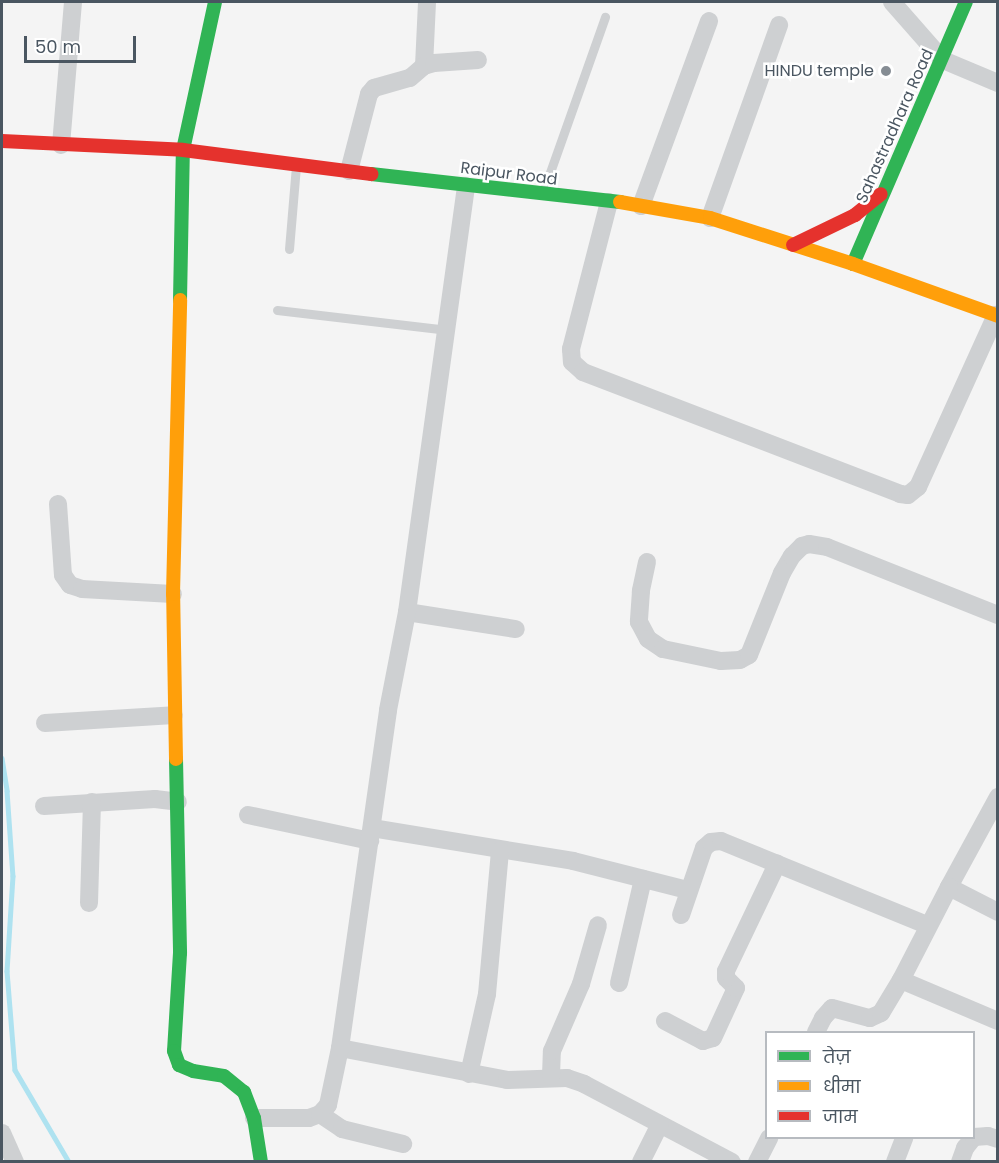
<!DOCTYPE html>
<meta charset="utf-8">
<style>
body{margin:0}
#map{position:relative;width:999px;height:1163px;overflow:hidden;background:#f4f4f4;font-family:Poppins,"Noto Sans Devanagari",sans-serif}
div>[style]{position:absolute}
.stream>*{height:4.5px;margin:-2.25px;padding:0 2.25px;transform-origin:2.25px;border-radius:2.25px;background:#aee2f0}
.lane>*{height:9px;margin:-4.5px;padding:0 4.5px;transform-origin:4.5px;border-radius:4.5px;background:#ced0d2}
.street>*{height:18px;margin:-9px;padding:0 9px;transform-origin:9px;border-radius:9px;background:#ced0d2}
.fast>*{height:14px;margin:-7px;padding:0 7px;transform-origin:7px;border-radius:7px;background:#30b455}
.slow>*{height:14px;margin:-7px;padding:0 7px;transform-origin:7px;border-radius:7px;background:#ff9f0a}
.jam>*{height:14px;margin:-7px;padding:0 7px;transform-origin:7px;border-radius:7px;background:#e5322d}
.dots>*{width:16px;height:16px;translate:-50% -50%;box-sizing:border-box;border:3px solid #fff;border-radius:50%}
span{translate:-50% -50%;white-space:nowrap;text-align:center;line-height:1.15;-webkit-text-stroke:5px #fff;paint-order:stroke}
.poi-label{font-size:16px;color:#4a5661}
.right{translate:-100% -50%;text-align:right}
.street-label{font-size:16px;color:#4a5661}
.frame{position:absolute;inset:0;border:3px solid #4a5661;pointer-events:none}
.legend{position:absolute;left:765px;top:1031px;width:210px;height:108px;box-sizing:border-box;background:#fff;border:2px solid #b7bbc0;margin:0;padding:8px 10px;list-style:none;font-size:18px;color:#4a5661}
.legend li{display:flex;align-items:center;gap:12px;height:30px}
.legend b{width:30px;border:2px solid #b7bbc0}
.scale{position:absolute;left:24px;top:36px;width:112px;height:27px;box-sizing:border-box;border:3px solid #4a5661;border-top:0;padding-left:8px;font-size:18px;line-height:21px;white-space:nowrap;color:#4a5661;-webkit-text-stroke:4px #fff;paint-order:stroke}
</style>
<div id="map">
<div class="stream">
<div style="left:2px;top:758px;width:33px;rotate:81deg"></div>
<div style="left:7px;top:791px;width:85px;rotate:86deg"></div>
<div style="left:13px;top:876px;width:95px;rotate:93.6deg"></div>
<div style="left:7px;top:971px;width:99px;rotate:85.4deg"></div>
<div style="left:15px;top:1070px;width:107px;rotate:59.6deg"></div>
</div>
<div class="lane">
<div style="left:543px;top:192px;width:186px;rotate:-70.5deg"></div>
<div style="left:289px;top:249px;width:84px;rotate:-85.2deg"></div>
<div style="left:277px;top:310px;width:170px;rotate:6.7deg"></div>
</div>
<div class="street">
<div style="left:892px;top:2px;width:77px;rotate:48.7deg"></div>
<div style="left:943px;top:60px;width:60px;rotate:22.7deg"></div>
<div style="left:424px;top:66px;width:64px;rotate:-87.3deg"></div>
<div style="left:61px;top:145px;width:144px;rotate:-85.2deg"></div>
<div style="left:349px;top:171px;width:80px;rotate:-75.4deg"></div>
<div style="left:369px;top:94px;width:8px;rotate:-50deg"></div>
<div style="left:374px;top:88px;width:37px;rotate:-16deg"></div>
<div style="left:410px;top:78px;width:18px;rotate:-41deg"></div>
<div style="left:424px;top:66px;width:10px;rotate:-17deg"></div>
<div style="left:434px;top:63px;width:44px;rotate:-3.9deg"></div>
<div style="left:609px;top:202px;width:152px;rotate:104.5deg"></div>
<div style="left:571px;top:349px;width:13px;rotate:86deg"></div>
<div style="left:572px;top:362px;width:15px;rotate:42deg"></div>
<div style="left:583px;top:372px;width:340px;rotate:21deg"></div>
<div style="left:900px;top:494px;width:8px;rotate:7deg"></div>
<div style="left:908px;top:495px;width:13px;rotate:-39deg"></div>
<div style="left:918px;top:487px;width:189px;rotate:-65.6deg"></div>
<div style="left:641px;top:206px;width:197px;rotate:-69.8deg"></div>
<div style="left:710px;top:218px;width:205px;rotate:-70.3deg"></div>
<div style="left:58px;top:504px;width:71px;rotate:86deg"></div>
<div style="left:63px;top:575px;width:12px;rotate:55deg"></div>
<div style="left:70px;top:585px;width:13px;rotate:18deg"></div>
<div style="left:82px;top:589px;width:91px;rotate:3.1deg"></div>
<div style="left:647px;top:562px;width:30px;rotate:102deg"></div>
<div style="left:641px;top:591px;width:31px;rotate:94deg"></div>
<div style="left:639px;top:622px;width:19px;rotate:62deg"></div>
<div style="left:648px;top:639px;width:18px;rotate:34deg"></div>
<div style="left:663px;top:649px;width:59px;rotate:11.7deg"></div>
<div style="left:721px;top:661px;width:19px;rotate:-3deg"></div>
<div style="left:740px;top:660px;width:10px;rotate:-29deg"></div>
<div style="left:749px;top:655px;width:88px;rotate:-68.1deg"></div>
<div style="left:782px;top:573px;width:20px;rotate:-60deg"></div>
<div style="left:792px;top:556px;width:14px;rotate:-45deg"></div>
<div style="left:802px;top:546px;width:7px;rotate:-16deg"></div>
<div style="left:809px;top:544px;width:18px;rotate:9deg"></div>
<div style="left:827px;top:547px;width:184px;rotate:21.7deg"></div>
<div style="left:407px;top:612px;width:110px;rotate:8.9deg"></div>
<div style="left:45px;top:723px;width:129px;rotate:-3.5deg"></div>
<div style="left:998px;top:797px;width:102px;rotate:118.6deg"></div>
<div style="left:949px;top:887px;width:55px;rotate:27deg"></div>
<div style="left:44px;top:806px;width:111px;rotate:-3.6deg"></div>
<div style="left:155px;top:799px;width:23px;rotate:7deg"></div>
<div style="left:248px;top:815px;width:125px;rotate:12deg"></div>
<div style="left:372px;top:828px;width:204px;rotate:9.3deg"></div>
<div style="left:573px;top:861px;width:119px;rotate:14.2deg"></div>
<div style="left:89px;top:903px;width:101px;rotate:-88.3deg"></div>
<div style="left:681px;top:915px;width:71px;rotate:-71.1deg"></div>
<div style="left:704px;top:848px;width:9px;rotate:-41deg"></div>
<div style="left:711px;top:842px;width:10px;rotate:-6deg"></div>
<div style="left:721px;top:841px;width:222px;rotate:22.2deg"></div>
<div style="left:901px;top:980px;width:105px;rotate:22.9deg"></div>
<div style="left:619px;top:983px;width:107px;rotate:-77deg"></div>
<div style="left:665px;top:1021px;width:43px;rotate:27.8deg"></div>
<div style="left:703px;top:1041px;width:10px;rotate:-17deg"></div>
<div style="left:713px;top:1038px;width:55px;rotate:-65.3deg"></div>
<div style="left:736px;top:988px;width:14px;rotate:-135deg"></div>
<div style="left:726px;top:978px;width:7px;rotate:-90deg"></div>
<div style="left:726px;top:971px;width:119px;rotate:-64.5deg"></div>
<div style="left:816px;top:1032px;width:16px;rotate:-63deg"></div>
<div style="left:823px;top:1018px;width:13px;rotate:-48deg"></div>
<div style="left:832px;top:1008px;width:39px;rotate:15deg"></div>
<div style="left:870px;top:1018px;width:12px;rotate:-24deg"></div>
<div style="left:881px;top:1013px;width:39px;rotate:-59deg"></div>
<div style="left:901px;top:980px;width:105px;rotate:-62.7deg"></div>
<div style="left:340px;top:1048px;width:170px;rotate:10.8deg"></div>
<div style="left:507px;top:1080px;width:60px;rotate:-1.9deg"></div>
<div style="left:567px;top:1078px;width:18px;rotate:19deg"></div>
<div style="left:584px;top:1084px;width:167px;rotate:27.8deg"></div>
<div style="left:469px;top:1074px;width:82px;rotate:-77.3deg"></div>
<div style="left:487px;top:994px;width:144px;rotate:-84.8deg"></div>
<div style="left:551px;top:1076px;width:25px;rotate:-88deg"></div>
<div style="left:552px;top:1051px;width:73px;rotate:-66.6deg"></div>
<div style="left:581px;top:984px;width:61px;rotate:-73.9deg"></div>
<div style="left:320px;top:1114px;width:27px;rotate:34deg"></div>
<div style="left:342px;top:1129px;width:63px;rotate:13.8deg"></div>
<div style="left:254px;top:1118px;width:55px"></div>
<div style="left:309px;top:1118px;width:12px;rotate:-20deg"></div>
<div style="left:320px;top:1114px;width:12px;rotate:-48deg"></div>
<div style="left:328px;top:1105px;width:58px;rotate:-78.1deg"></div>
<div style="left:340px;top:1048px;width:341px;rotate:-81.9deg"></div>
<div style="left:388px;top:710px;width:100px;rotate:-79deg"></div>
<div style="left:407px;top:612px;width:430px;rotate:-82.1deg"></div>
<div style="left:2px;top:1133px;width:32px;rotate:66deg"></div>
<div style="left:641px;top:1162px;width:42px;rotate:-63.4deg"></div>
<div style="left:757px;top:1162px;width:27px;rotate:-63deg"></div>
<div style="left:895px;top:1162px;width:26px;rotate:-69deg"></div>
<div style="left:960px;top:1162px;width:15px;rotate:-70deg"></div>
<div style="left:965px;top:1148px;width:14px;rotate:-51deg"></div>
<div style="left:974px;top:1137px;width:14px;rotate:-4deg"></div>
<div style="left:988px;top:1136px;width:10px;rotate:17deg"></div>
</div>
<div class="fast">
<div style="left:371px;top:174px;width:251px;rotate:6.4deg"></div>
<div style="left:853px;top:264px;width:285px;rotate:-66.7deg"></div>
<div style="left:180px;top:300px;width:150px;rotate:-88.9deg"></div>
<div style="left:183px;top:150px;width:151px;rotate:-77.8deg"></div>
<div style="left:176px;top:759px;width:194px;rotate:88.8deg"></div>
<div style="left:180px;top:953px;width:98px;rotate:93.5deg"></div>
<div style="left:174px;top:1051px;width:15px;rotate:70deg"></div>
<div style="left:179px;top:1065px;width:15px;rotate:23deg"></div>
<div style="left:193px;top:1071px;width:31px;rotate:9deg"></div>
<div style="left:224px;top:1076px;width:26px;rotate:39deg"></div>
<div style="left:244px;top:1092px;width:28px;rotate:69deg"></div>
<div style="left:254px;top:1118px;width:45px;rotate:81deg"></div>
</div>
<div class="slow">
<div style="left:620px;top:202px;width:91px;rotate:10.1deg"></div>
<div style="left:710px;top:218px;width:150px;rotate:17.8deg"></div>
<div style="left:853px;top:264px;width:154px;rotate:19.7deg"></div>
<div style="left:176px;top:759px;width:165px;rotate:-91deg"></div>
<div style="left:173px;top:594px;width:294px;rotate:-88.6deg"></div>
</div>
<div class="jam">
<div style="left:2px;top:141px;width:181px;rotate:2.8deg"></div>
<div style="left:183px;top:150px;width:190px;rotate:7.3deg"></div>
<div style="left:793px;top:245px;width:69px;rotate:-25.8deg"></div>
<div style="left:855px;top:215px;width:33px;rotate:-39deg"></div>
</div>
<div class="dots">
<div style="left:886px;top:71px;background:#868d94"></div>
</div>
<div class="poi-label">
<span class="right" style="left:874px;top:71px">HINDU temple</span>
</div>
<div class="street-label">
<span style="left:895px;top:126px;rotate:-66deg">Sahastradhara Road</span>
<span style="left:509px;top:174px;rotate:7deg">Raipur Road</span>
</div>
<div class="frame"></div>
<ul class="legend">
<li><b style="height:8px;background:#30b455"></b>तेज़</li>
<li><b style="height:8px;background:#ff9f0a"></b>धीमा</li>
<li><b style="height:8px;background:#e5322d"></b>जाम</li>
</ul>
<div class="scale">50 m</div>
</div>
